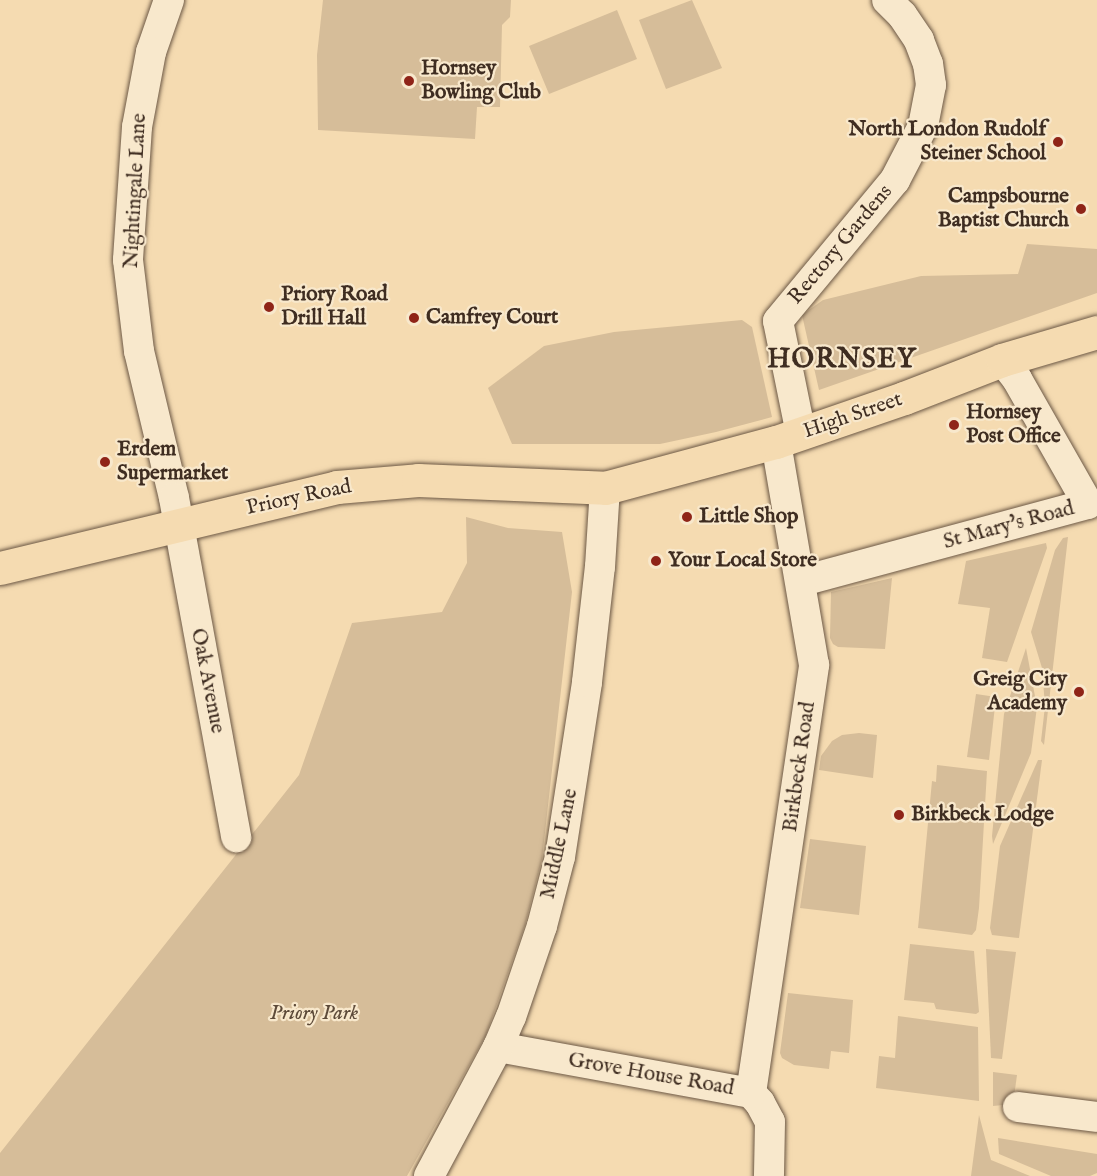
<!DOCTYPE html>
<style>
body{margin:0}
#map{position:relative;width:1097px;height:1176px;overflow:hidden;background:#f5dbb1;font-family:"IM FELL English",serif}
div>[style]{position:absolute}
.green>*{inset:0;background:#d6bd99}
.roads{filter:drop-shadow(0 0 2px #6c5845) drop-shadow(0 0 2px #6c5845)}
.minor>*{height:30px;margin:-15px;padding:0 15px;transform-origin:15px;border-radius:15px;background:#f8e8cc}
.major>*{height:33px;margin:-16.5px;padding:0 16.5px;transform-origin:16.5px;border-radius:16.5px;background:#f5dbb1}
.dots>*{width:16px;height:16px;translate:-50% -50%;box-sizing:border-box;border:3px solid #f8e8cc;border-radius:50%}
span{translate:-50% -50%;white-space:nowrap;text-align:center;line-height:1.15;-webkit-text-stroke:4.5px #f8e8cc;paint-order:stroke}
.poi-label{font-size:21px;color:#3f2d21;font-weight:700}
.left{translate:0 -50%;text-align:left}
.right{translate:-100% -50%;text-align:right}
.street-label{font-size:21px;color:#3f2d21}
.park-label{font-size:21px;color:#5d4a39;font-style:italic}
.district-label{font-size:27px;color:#3f2d21;font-weight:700;letter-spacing:1.5px}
</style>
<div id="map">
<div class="green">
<div style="clip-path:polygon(323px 0,511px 0,510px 17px,502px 25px,500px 107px,477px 107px,475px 139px,318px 130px,317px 55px)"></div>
<div style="clip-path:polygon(692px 0,722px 68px,666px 89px,639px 20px)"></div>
<div style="clip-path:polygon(617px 10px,637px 59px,549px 94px,529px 46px)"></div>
<div style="clip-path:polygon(1027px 244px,1097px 249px,1097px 293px,819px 390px,802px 315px,823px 300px,921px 276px,1018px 274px)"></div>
<div style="clip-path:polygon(742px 320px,752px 327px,772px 417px,716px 432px,660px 444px,512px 444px,488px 388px,544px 346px,614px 332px)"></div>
<div style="clip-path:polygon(466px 517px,508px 528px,562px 532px,572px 592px,542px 859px,525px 925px,486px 1035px,407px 1176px,0 1176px,0 1153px,299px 775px,352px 623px,442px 612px,467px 563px)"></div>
<div style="clip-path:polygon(1068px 537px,1044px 745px,1041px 741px,1045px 706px,1042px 668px,1031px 632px,1055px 550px,1063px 538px)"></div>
<div style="clip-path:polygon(1046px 543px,1047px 548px,1007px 662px,982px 658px,990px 608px,958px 604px,966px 561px)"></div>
<div style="clip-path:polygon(892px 578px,885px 649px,838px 647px,833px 644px,830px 638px,831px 592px)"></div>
<div style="clip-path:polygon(1026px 648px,1037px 707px,1031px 753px,993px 844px,992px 836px,1004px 714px)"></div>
<div style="clip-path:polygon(976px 694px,996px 697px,989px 760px,967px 757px)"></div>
<div style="clip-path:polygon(859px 733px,877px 735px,873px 778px,819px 770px,821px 756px,832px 741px,842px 735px)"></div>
<div style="clip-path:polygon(1038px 760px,1042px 760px,1019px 938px,992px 935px,990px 928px,1000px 846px)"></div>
<div style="clip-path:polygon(937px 765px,987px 771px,979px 908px,976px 930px,972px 935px,918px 928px,932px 781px,936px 782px)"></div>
<div style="clip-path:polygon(810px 839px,866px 846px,859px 915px,800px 908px)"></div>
<div style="clip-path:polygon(910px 944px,974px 951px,979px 1012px,976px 1014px,936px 1009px,934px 1003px,904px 1000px)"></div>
<div style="clip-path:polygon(986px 949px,1016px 952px,1002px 1059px,991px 1058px)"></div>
<div style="clip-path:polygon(788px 993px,853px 1000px,849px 1053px,831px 1051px,829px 1069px,794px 1065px,782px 1058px,780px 1053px)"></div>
<div style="clip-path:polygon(898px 1016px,978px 1027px,979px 1101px,876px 1088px,879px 1056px,895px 1058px)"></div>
<div style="clip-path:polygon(993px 1072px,1017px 1075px,1013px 1104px,993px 1106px)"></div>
<div style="clip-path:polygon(979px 1115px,991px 1160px,1030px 1176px,971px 1176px)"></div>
<div style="clip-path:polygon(998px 1138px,1097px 1154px,1097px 1173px,1090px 1176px,1051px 1176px,999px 1154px)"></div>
</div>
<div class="roads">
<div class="minor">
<div style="left:169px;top:0;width:55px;rotate:109.1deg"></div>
<div style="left:151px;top:52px;width:76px;rotate:100.6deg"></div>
<div style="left:137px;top:127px;width:133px;rotate:93.9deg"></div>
<div style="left:128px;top:260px;width:92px;rotate:83.1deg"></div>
<div style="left:139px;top:351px;width:151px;rotate:76.6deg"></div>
<div style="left:174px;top:498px;width:345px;rotate:79.6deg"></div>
<div style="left:801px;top:434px;width:115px;rotate:-101.5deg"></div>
<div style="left:778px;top:321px;width:183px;rotate:-50.3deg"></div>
<div style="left:895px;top:180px;width:61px;rotate:-62.6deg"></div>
<div style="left:923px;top:126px;width:42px;rotate:-79deg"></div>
<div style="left:931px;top:85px;width:21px;rotate:-98deg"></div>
<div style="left:928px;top:64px;width:26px;rotate:-111deg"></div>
<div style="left:919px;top:40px;width:30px;rotate:-124deg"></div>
<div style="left:902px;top:15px;width:21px;rotate:-135deg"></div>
<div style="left:802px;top:581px;width:296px;rotate:-15.1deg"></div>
<div style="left:1088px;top:504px;width:144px;rotate:-119.6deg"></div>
<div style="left:1017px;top:379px;width:24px;rotate:-128deg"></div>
<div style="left:498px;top:1047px;width:257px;rotate:10.3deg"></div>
<div style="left:751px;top:1093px;width:13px;rotate:48deg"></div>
<div style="left:760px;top:1103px;width:21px;rotate:62deg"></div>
<div style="left:770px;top:1122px;width:54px;rotate:91.1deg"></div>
<div style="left:751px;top:1093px;width:433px;rotate:-81.6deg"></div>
<div style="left:814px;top:665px;width:226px;rotate:-99.7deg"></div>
<div style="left:1018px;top:1107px;width:80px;rotate:7.2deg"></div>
<div style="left:429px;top:1176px;width:146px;rotate:-61.9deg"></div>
<div style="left:498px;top:1047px;width:33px;rotate:-67deg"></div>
<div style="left:511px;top:1017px;width:96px;rotate:-71.2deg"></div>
<div style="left:542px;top:926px;width:71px;rotate:-75.4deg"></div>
<div style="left:560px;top:857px;width:177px;rotate:-81.2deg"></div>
<div style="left:587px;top:682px;width:116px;rotate:-83.6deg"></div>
<div style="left:600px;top:567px;width:79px;rotate:-86.4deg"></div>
</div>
<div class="major">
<div style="left:0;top:568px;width:347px;rotate:-13.5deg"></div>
<div style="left:337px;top:487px;width:81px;rotate:-4.9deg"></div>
<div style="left:418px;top:480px;width:187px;rotate:2.4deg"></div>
<div style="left:605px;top:488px;width:177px;rotate:-15.1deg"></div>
<div style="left:776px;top:442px;width:135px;rotate:-19deg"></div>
<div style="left:904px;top:398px;width:105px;rotate:-21.2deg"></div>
<div style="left:1002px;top:360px;width:99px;rotate:-16.4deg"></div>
</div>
</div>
<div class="dots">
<div style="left:409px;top:81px;background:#8f2418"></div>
<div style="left:1058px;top:142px;background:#8f2418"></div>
<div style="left:1081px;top:209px;background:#8f2418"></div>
<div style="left:269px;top:307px;background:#8f2418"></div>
<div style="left:414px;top:318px;background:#8f2418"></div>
<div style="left:954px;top:425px;background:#8f2418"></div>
<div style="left:105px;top:462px;background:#8f2418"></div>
<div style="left:687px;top:517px;background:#8f2418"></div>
<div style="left:656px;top:561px;background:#8f2418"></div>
<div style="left:1079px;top:692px;background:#8f2418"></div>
<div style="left:899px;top:815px;background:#8f2418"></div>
</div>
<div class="poi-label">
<span class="left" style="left:421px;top:81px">Hornsey<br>Bowling Club</span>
<span class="right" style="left:1046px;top:142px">North London Rudolf<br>Steiner School</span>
<span class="right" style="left:1069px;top:209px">Campsbourne<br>Baptist Church</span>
<span class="left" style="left:281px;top:307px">Priory Road<br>Drill Hall</span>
<span class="left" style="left:426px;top:318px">Camfrey Court</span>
<span class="left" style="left:966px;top:425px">Hornsey<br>Post Office</span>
<span class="left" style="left:117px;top:462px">Erdem<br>Supermarket</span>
<span class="left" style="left:699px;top:517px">Little Shop</span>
<span class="left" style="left:668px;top:561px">Your Local Store</span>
<span class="right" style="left:1067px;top:692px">Greig City<br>Academy</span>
<span class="left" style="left:911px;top:815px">Birkbeck Lodge</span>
</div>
<div class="street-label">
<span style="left:136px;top:191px;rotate:-87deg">Nightingale Lane</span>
<span style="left:841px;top:245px;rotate:-50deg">Rectory Gardens</span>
<span style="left:853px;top:416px;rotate:-19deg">High Street</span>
<span style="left:299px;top:498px;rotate:-12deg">Priory Road</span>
<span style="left:1009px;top:526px;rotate:-15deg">St Mary's Road</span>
<span style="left:207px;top:681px;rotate:79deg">Oak Avenue</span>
<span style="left:800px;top:767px;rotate:-82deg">Birkbeck Road</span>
<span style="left:560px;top:844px;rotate:-78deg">Middle Lane</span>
<span style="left:651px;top:1075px;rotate:10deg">Grove House Road</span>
</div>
<div class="park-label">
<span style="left:314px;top:1014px">Priory Park</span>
</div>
<div class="district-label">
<span style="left:842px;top:361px">HORNSEY</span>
</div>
</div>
